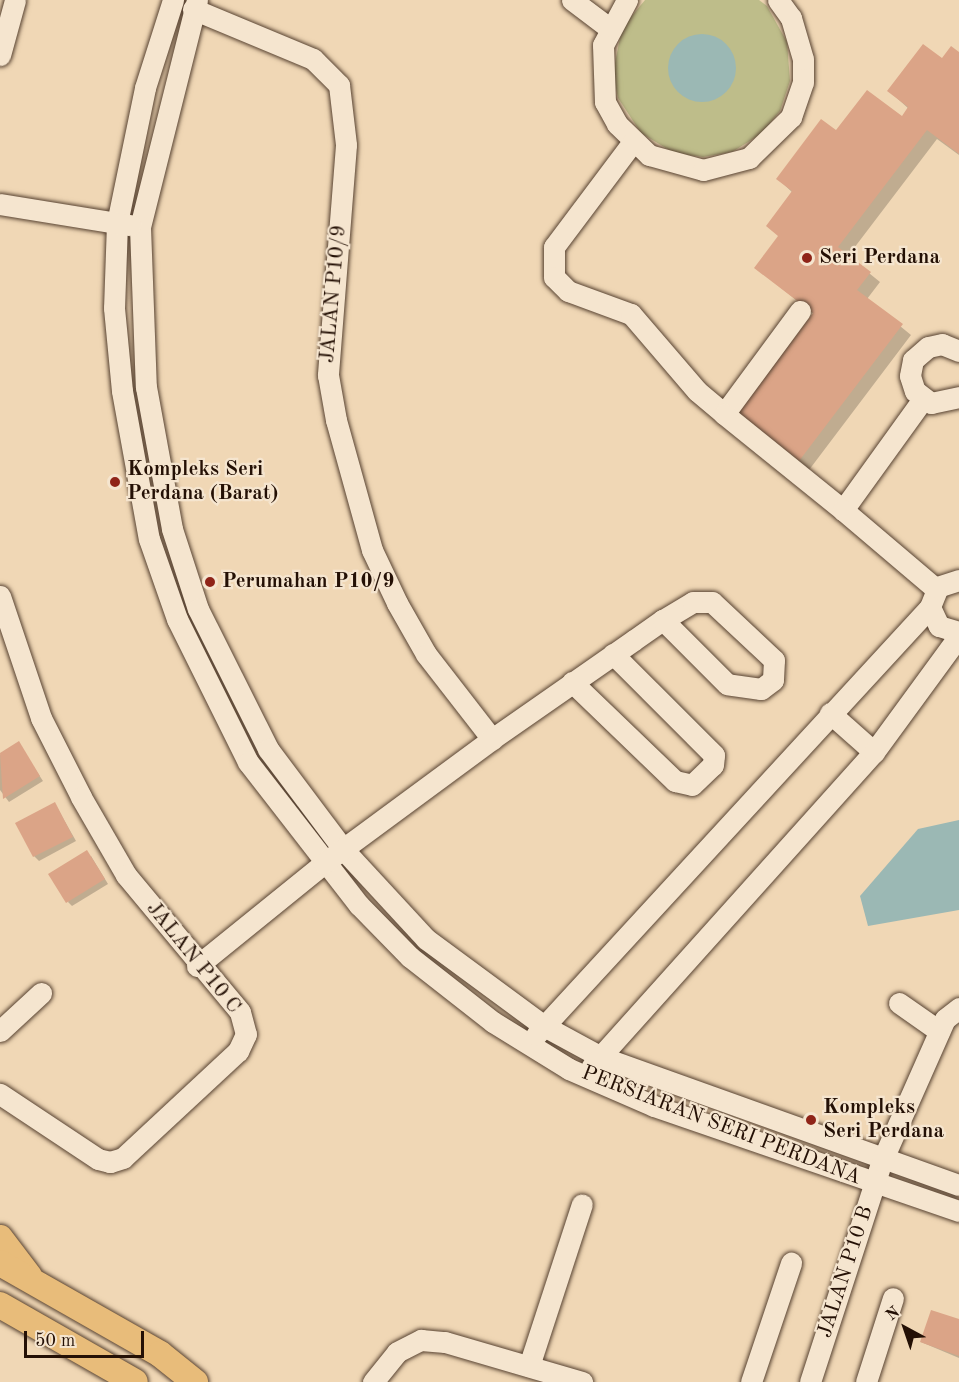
<!DOCTYPE html>
<style>
body{margin:0}
#map{position:relative;width:959px;height:1382px;overflow:hidden;background:#f0d7b5;font-family:"Old Standard TT",serif}
div>[style]{position:absolute}
.green>*{inset:0;background:#bebd8a}
.water>*{inset:0;background:#9bb8b4}
.round{border-radius:50%}
.shadow>*{inset:0;background:#0003}
.building>*{inset:0;background:#dba487}
.roads{filter:drop-shadow(0 0 2px #574231) drop-shadow(0 0 2px #574231)}
.minor>*{height:21px;margin:-10.5px;padding:0 10.5px;transform-origin:10.5px;border-radius:10.5px;background:#f5e5cf}
.major>*{height:26px;margin:-13px;padding:0 13px;transform-origin:13px;border-radius:13px;background:#e8bc7a}
.dots>*{width:16px;height:16px;translate:-50% -50%;box-sizing:border-box;border:3px solid #f5e5cf;border-radius:50%}
span{translate:-50% -50%;white-space:nowrap;text-align:center;line-height:1.15;-webkit-text-stroke:4.5px #f5e5cf;paint-order:stroke}
.poi-label{font-size:21px;color:#241005;font-weight:700}
.left{translate:0 -50%;text-align:left}
.street-label{font-size:21px;color:#241005}
.north{position:absolute;left:875px;top:1298px;width:60px;height:60px;-webkit-text-stroke:4px #f5e5cf;paint-order:stroke;rotate:320deg;font-size:16px;font-weight:700;line-height:24px;text-align:center;color:#241005}
.north::after{content:'';display:block;margin:auto;width:21px;height:27px;background:#241005;clip-path:polygon(50% 0,100% 100%,50% 72%,0 100%)}
.scale{position:absolute;left:24px;top:1331px;width:120px;height:27px;box-sizing:border-box;border:3px solid #241005;border-top:0;padding-left:8px;font-size:18px;line-height:21px;white-space:nowrap;color:#241005;-webkit-text-stroke:4px #f5e5cf;paint-order:stroke}
</style>
<div id="map">
<div class="green">
<div style="clip-path:polygon(645px 0,759px 0,767px 6px,787px 42px,790px 81px,780px 111px,761px 134px,732px 152px,703px 157px,674px 153px,641px 133px,618px 98px,613px 73px,622px 28px)"></div>
</div>
<div class="water">
<div class="round" style="left:668px;top:34px;width:68px;height:68px"></div>
<div style="clip-path:polygon(959px 820px,959px 910px,868px 926px,860px 896px,918px 829px)"></div>
</div>
<div class="shadow">
<div style="clip-path:polygon(959px 54px,959px 155px,937px 139px,848px 256px,880px 282px,867px 299px,911px 335px,809px 470px,748px 424px,814px 314px,756px 268px,779px 237px,793px 193px,778px 179px,837px 132px,902px 118px,909px 109px,889px 91px)"></div>
<div style="clip-path:polygon(18px 743px,43px 781px,9px 802px,0 790px,0 755px)"></div>
<div style="clip-path:polygon(55px 804px,76px 841px,39px 861px,34px 856px)"></div>
<div style="clip-path:polygon(91px 856px,108px 884px,72px 906px,68px 902px)"></div>
<div style="clip-path:polygon(959px 1321px,959px 1358px,921px 1342px)"></div>
</div>
<div class="building">
<div style="clip-path:polygon(923px 44px,942px 58px,951px 46px,959px 52px,959px 154px,927px 130px,838px 247px,871px 272px,857px 290px,903px 324px,799px 461px,737px 414px,813px 313px,754px 268px,778px 236px,766px 226px,792px 191px,776px 179px,821px 119px,836px 130px,867px 90px,902px 116px,908px 107px,887px 91px)"></div>
<div style="clip-path:polygon(19px 741px,40px 776px,3px 799px,0 753px)"></div>
<div style="clip-path:polygon(55px 802px,73px 837px,33px 857px,15px 823px)"></div>
<div style="clip-path:polygon(87px 850px,105px 879px,66px 903px,48px 874px)"></div>
<div style="clip-path:polygon(931px 1310px,959px 1319px,959px 1356px,920px 1342px)"></div>
</div>
<div class="roads">
<div class="minor">
<div style="left:173px;top:0;width:92px;rotate:107.7deg"></div>
<div style="left:145px;top:88px;width:138px;rotate:101.7deg"></div>
<div style="left:117px;top:223px;width:85px;rotate:92deg"></div>
<div style="left:114px;top:308px;width:83px;rotate:84.5deg"></div>
<div style="left:122px;top:391px;width:150px;rotate:79.7deg"></div>
<div style="left:149px;top:539px;width:85px;rotate:70.7deg"></div>
<div style="left:177px;top:619px;width:160px;rotate:63.6deg"></div>
<div style="left:248px;top:762px;width:181px;rotate:52.2deg"></div>
<div style="left:359px;top:905px;width:73px;rotate:45.6deg"></div>
<div style="left:410px;top:957px;width:105px;rotate:38.1deg"></div>
<div style="left:493px;top:1022px;width:89px;rotate:31.7deg"></div>
<div style="left:569px;top:1069px;width:93px;rotate:23.5deg"></div>
<div style="left:654px;top:1106px;width:323px;rotate:19deg"></div>
<div style="left:197px;top:0;width:234px;rotate:104.1deg"></div>
<div style="left:140px;top:227px;width:160px;rotate:87.9deg"></div>
<div style="left:146px;top:387px;width:144px;rotate:79.6deg"></div>
<div style="left:172px;top:529px;width:84px;rotate:72deg"></div>
<div style="left:198px;top:609px;width:157px;rotate:63.4deg"></div>
<div style="left:268px;top:749px;width:125px;rotate:53.1deg"></div>
<div style="left:343px;top:849px;width:122px;rotate:47.3deg"></div>
<div style="left:426px;top:939px;width:147px;rotate:36.4deg"></div>
<div style="left:544px;top:1026px;width:65px;rotate:28.5deg"></div>
<div style="left:601px;top:1057px;width:380px;rotate:19.7deg"></div>
<div style="left:572px;top:0;width:46px;rotate:37.1deg"></div>
<div style="left:627px;top:0;width:51px;rotate:118.1deg"></div>
<div style="left:603px;top:45px;width:57px;rotate:88deg"></div>
<div style="left:605px;top:102px;width:25px;rotate:61deg"></div>
<div style="left:617px;top:124px;width:45px;rotate:44.1deg"></div>
<div style="left:649px;top:155px;width:56px;rotate:15.5deg"></div>
<div style="left:703px;top:170px;width:48px;rotate:-14.6deg"></div>
<div style="left:749px;top:158px;width:59px;rotate:-44.3deg"></div>
<div style="left:791px;top:117px;width:37px;rotate:-71deg"></div>
<div style="left:803px;top:82px;width:23px;rotate:-90deg"></div>
<div style="left:803px;top:59px;width:43px;rotate:-106.3deg"></div>
<div style="left:791px;top:18px;width:22px;rotate:-126deg"></div>
<div style="left:193px;top:9px;width:130px;rotate:22.6deg"></div>
<div style="left:313px;top:59px;width:37px;rotate:45deg"></div>
<div style="left:339px;top:85px;width:60px;rotate:83.3deg"></div>
<div style="left:346px;top:145px;width:231px;rotate:94.5deg"></div>
<div style="left:328px;top:375px;width:46px;rotate:79.9deg"></div>
<div style="left:336px;top:420px;width:135px;rotate:74.5deg"></div>
<div style="left:372px;top:550px;width:59px;rotate:64.7deg"></div>
<div style="left:397px;top:603px;width:59px;rotate:60.4deg"></div>
<div style="left:426px;top:654px;width:108px;rotate:52.2deg"></div>
<div style="left:0;top:55px;width:57px;rotate:-74.7deg"></div>
<div style="left:632px;top:143px;width:130px;rotate:126.9deg"></div>
<div style="left:554px;top:247px;width:30px;rotate:90deg"></div>
<div style="left:554px;top:277px;width:20px;rotate:45deg"></div>
<div style="left:568px;top:291px;width:67px;rotate:20.1deg"></div>
<div style="left:631px;top:314px;width:101px;rotate:49.4deg"></div>
<div style="left:697px;top:391px;width:35px;rotate:40deg"></div>
<div style="left:0;top:204px;width:132px;rotate:9.2deg"></div>
<div style="left:800px;top:311px;width:128px;rotate:126.4deg"></div>
<div style="left:724px;top:414px;width:153px;rotate:38.9deg"></div>
<div style="left:959px;top:351px;width:18px;rotate:-158deg"></div>
<div style="left:942px;top:344px;width:14px;rotate:168deg"></div>
<div style="left:928px;top:347px;width:20px;rotate:139deg"></div>
<div style="left:913px;top:360px;width:16px;rotate:101deg"></div>
<div style="left:910px;top:376px;width:16px;rotate:72deg"></div>
<div style="left:915px;top:391px;width:20px;rotate:37deg"></div>
<div style="left:931px;top:403px;width:29px;rotate:-12deg"></div>
<div style="left:923px;top:399px;width:137px;rotate:125.8deg"></div>
<div style="left:843px;top:510px;width:122px;rotate:40.3deg"></div>
<div style="left:959px;top:580px;width:22px;rotate:162deg"></div>
<div style="left:938px;top:587px;width:22px;rotate:112deg"></div>
<div style="left:930px;top:607px;width:21px;rotate:65deg"></div>
<div style="left:939px;top:626px;width:21px;rotate:17deg"></div>
<div style="left:0;top:596px;width:129px;rotate:71.4deg"></div>
<div style="left:41px;top:718px;width:89px;rotate:63.1deg"></div>
<div style="left:81px;top:797px;width:90px;rotate:60deg"></div>
<div style="left:126px;top:875px;width:178px;rotate:50.2deg"></div>
<div style="left:240px;top:1012px;width:23px;rotate:75deg"></div>
<div style="left:246px;top:1034px;width:19px;rotate:115deg"></div>
<div style="left:238px;top:1051px;width:157px;rotate:137.1deg"></div>
<div style="left:123px;top:1158px;width:14px;rotate:163deg"></div>
<div style="left:110px;top:1162px;width:12px;rotate:-166deg"></div>
<div style="left:98px;top:1159px;width:118px;rotate:-146.4deg"></div>
<div style="left:572px;top:682px;width:143px;rotate:43.9deg"></div>
<div style="left:675px;top:781px;width:17px;rotate:13deg"></div>
<div style="left:692px;top:785px;width:29px;rotate:-44deg"></div>
<div style="left:713px;top:765px;width:10px;rotate:-84deg"></div>
<div style="left:714px;top:755px;width:143px;rotate:-135deg"></div>
<div style="left:830px;top:713px;width:59px;rotate:41.6deg"></div>
<div style="left:197px;top:966px;width:164px;rotate:-39deg"></div>
<div style="left:324px;top:863px;width:209px;rotate:-36.4deg"></div>
<div style="left:492px;top:739px;width:173px;rotate:-34.9deg"></div>
<div style="left:634px;top:640px;width:35px;rotate:-35deg"></div>
<div style="left:663px;top:620px;width:35px;rotate:-31deg"></div>
<div style="left:693px;top:602px;width:19px"></div>
<div style="left:712px;top:602px;width:85px;rotate:43.1deg"></div>
<div style="left:774px;top:660px;width:20px;rotate:93deg"></div>
<div style="left:773px;top:680px;width:15px;rotate:143deg"></div>
<div style="left:761px;top:689px;width:34px;rotate:-172deg"></div>
<div style="left:727px;top:684px;width:91px;rotate:-135deg"></div>
<div style="left:899px;top:1003px;width:49px;rotate:35deg"></div>
<div style="left:0;top:1031px;width:56px;rotate:-42.8deg"></div>
<div style="left:536px;top:1035px;width:582px;rotate:-47.37deg"></div>
<div style="left:592px;top:1066px;width:422px;rotate:-48.1deg"></div>
<div style="left:874px;top:752px;width:144px;rotate:-53.8deg"></div>
<div style="left:529px;top:1366px;width:170px;rotate:-71.9deg"></div>
<div style="left:373px;top:1382px;width:38px;rotate:-51deg"></div>
<div style="left:397px;top:1352px;width:27px;rotate:-27deg"></div>
<div style="left:421px;top:1340px;width:24px;rotate:5deg"></div>
<div style="left:445px;top:1342px;width:143px;rotate:16.3deg"></div>
<div style="left:751px;top:1382px;width:126px;rotate:-71.4deg"></div>
<div style="left:810px;top:1382px;width:232px;rotate:-72deg"></div>
<div style="left:882px;top:1161px;width:155px;rotate:-66.1deg"></div>
<div style="left:945px;top:1019px;width:18px;rotate:-38deg"></div>
<div style="left:866px;top:1382px;width:88px;rotate:-72.2deg"></div>
</div>
<div class="major">
<div style="left:0;top:1238px;width:48px;rotate:52.7deg"></div>
<div style="left:0;top:1263px;width:184px;rotate:29.6deg"></div>
<div style="left:160px;top:1354px;width:45px;rotate:38.7deg"></div>
<div style="left:0;top:1305px;width:155px;rotate:29.7deg"></div>
</div>
</div>
<div class="dots">
<div style="left:807px;top:258px;background:#8f2418"></div>
<div style="left:115px;top:482px;background:#8f2418"></div>
<div style="left:210px;top:582px;background:#8f2418"></div>
<div style="left:811px;top:1120px;background:#8f2418"></div>
</div>
<div class="poi-label">
<span class="left" style="left:819px;top:258px">Seri Perdana</span>
<span class="left" style="left:127px;top:482px">Kompleks Seri<br>Perdana (Barat)</span>
<span class="left" style="left:222px;top:582px">Perumahan P10/9</span>
<span class="left" style="left:823px;top:1120px">Kompleks<br>Seri Perdana</span>
</div>
<div class="street-label">
<span style="left:334px;top:294px;rotate:-85deg">JALAN P10/9</span>
<span style="left:193px;top:958px;rotate:51deg">JALAN P10 C</span>
<span style="left:721px;top:1126px;rotate:21deg">PERSIARAN SERI PERDANA</span>
<span style="left:846px;top:1272px;rotate:-72deg">JALAN P10 B</span>
</div>
<div class="north">N</div>
<div class="scale">50 m</div>
</div>
